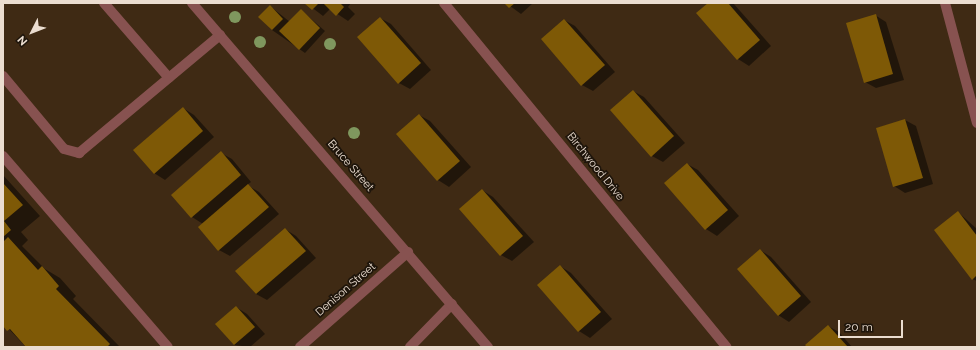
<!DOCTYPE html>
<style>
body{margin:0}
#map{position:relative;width:980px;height:350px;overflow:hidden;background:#3f2a14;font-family:Raleway,sans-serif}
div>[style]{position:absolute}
.shadow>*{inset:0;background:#0007}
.building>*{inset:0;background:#7e5906}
.lane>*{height:10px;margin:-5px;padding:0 5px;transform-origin:5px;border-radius:5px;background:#875250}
.street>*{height:10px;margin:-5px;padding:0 5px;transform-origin:5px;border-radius:5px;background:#875250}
.trees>*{width:12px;height:12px;margin:-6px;border-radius:50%;background:#7f975e}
span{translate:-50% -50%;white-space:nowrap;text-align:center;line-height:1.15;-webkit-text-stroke:3.5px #1e150b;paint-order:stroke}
.street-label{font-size:11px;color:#ebddd0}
.frame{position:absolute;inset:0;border:4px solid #ebddd0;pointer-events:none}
.north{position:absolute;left:12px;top:12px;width:40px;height:40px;-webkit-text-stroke:3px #1e150b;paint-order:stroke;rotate:228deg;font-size:11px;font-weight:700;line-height:16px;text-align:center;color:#ebddd0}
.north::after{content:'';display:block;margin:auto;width:14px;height:18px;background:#ebddd0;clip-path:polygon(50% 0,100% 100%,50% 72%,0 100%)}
.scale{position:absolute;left:838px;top:320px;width:65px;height:18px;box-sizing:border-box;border:2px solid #ebddd0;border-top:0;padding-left:5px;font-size:12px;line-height:14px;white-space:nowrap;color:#ebddd0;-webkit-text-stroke:3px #1e150b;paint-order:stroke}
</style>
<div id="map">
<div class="shadow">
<div style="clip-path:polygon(306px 3px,351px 3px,348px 7px,355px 14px,348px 21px,330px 9px,323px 16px)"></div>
<div style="clip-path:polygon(506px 3px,533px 3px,521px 14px)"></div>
<div style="clip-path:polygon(709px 3px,733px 3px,771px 46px,749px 66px,738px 59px)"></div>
<div style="clip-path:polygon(270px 6px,290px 22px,301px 10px,325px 31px,305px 53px,272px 30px)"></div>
<div style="clip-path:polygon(875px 15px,886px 22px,904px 80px,876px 88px,865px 82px)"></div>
<div style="clip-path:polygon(380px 18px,391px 24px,431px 70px,410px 89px,399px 83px)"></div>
<div style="clip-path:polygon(564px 20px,575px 26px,615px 72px,593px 91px,582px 85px)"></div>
<div style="clip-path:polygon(633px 91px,644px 97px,685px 143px,663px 162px,652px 156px)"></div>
<div style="clip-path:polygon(183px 108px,194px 115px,214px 137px,165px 180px,154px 173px)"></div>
<div style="clip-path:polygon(419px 115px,430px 121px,471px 167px,449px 187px,438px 180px,398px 134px)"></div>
<div style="clip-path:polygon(905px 120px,916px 126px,933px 184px,905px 193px,894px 186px,877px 128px)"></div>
<div style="clip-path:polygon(221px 153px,232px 159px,251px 182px,247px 185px,259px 192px,279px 214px,230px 256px,219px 250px,203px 224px,192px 217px)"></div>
<div style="clip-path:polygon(687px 164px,698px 170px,739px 216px,717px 236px,706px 229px)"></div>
<div style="clip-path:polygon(3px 175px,40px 216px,21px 232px,28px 240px,22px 246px,45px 269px,60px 278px,76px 296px,73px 299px,120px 347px,26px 347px,3px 323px)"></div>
<div style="clip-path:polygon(482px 190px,493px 197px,534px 242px,512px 261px,501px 255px)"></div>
<div style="clip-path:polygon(958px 212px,977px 229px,977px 281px,972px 279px)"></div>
<div style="clip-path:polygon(285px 229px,296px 236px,316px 258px,267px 300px,256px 294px,237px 271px)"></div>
<div style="clip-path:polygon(760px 250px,771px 257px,811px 302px,789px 322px,778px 315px)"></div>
<div style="clip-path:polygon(560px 266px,571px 273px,612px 319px,590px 338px,579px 331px)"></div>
<div style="clip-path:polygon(236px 307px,247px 314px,265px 334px,250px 347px,234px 345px)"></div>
<div style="clip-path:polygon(828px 326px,839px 332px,852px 347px,808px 347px)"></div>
</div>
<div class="building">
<div style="clip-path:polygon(304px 3px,319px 3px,312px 10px)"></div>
<div style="clip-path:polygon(323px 3px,340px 3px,344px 7px,336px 16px)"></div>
<div style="clip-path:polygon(504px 3px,515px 3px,509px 8px)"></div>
<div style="clip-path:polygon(708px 3px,728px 3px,760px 40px,737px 60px,696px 13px)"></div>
<div style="clip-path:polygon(270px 5px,283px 19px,272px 30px,258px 17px)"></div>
<div style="clip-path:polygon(301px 9px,320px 28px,299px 50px,279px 31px)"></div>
<div style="clip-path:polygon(876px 14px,893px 74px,864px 83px,846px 23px)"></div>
<div style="clip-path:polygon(380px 17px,421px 63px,398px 84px,357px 37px)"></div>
<div style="clip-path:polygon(564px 19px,605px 65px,581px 86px,541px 39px)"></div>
<div style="clip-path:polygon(633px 90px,674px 136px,651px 157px,610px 110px)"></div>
<div style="clip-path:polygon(183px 107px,203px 131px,154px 174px,133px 150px)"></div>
<div style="clip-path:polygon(419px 114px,460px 161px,437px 181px,396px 134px)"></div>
<div style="clip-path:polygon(905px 119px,923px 178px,893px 187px,876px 128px)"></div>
<div style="clip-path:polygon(221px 151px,241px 175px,191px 218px,171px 195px)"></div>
<div style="clip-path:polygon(687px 163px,728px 210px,705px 230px,664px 183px)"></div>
<div style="clip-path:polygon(3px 183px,23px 205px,4px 221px,11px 230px,3px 237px)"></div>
<div style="clip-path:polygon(248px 184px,269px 207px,218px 251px,198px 227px)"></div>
<div style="clip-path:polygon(482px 189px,523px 236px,500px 256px,459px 209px)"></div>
<div style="clip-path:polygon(958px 211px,977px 236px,977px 275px,972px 280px,934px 230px)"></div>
<div style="clip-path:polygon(285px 228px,306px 251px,256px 294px,235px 271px)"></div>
<div style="clip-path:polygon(8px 237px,38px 270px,42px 266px,59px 286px,56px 289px,110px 344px,107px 347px,26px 347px,10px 329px,7px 331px,3px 326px,3px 242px)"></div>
<div style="clip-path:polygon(760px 249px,801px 296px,778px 316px,737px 269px)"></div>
<div style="clip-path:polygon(560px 265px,601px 312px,578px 332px,537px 285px)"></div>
<div style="clip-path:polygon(236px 306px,255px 327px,234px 345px,215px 324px)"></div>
<div style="clip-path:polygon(828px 325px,848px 347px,807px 347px,805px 345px)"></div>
</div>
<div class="lane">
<div style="left:104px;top:3px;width:99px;rotate:49.1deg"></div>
<div style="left:3px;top:76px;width:95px;rotate:50.1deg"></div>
<div style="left:64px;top:149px;width:16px;rotate:15deg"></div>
<div style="left:79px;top:153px;width:184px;rotate:-39.9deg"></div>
<div style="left:3px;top:156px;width:252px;rotate:49.2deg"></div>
<div style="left:410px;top:347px;width:60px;rotate:-45.7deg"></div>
</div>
<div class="street">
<div style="left:192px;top:3px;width:454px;rotate:49.3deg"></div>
<div style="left:444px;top:3px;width:445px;rotate:50.6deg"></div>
<div style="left:945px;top:3px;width:124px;rotate:75.1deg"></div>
<div style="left:300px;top:347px;width:144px;rotate:-41.3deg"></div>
</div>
<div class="trees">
<div style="left:235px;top:17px"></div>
<div style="left:260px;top:42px"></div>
<div style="left:330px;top:44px"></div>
<div style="left:354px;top:133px"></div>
</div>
<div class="street-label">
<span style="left:350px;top:166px;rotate:49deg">Bruce Street</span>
<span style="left:595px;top:167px;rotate:51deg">Birchwood Drive</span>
<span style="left:346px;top:290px;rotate:-41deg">Denison Street</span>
</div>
<div class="frame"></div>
<div class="north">N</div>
<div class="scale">20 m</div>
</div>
